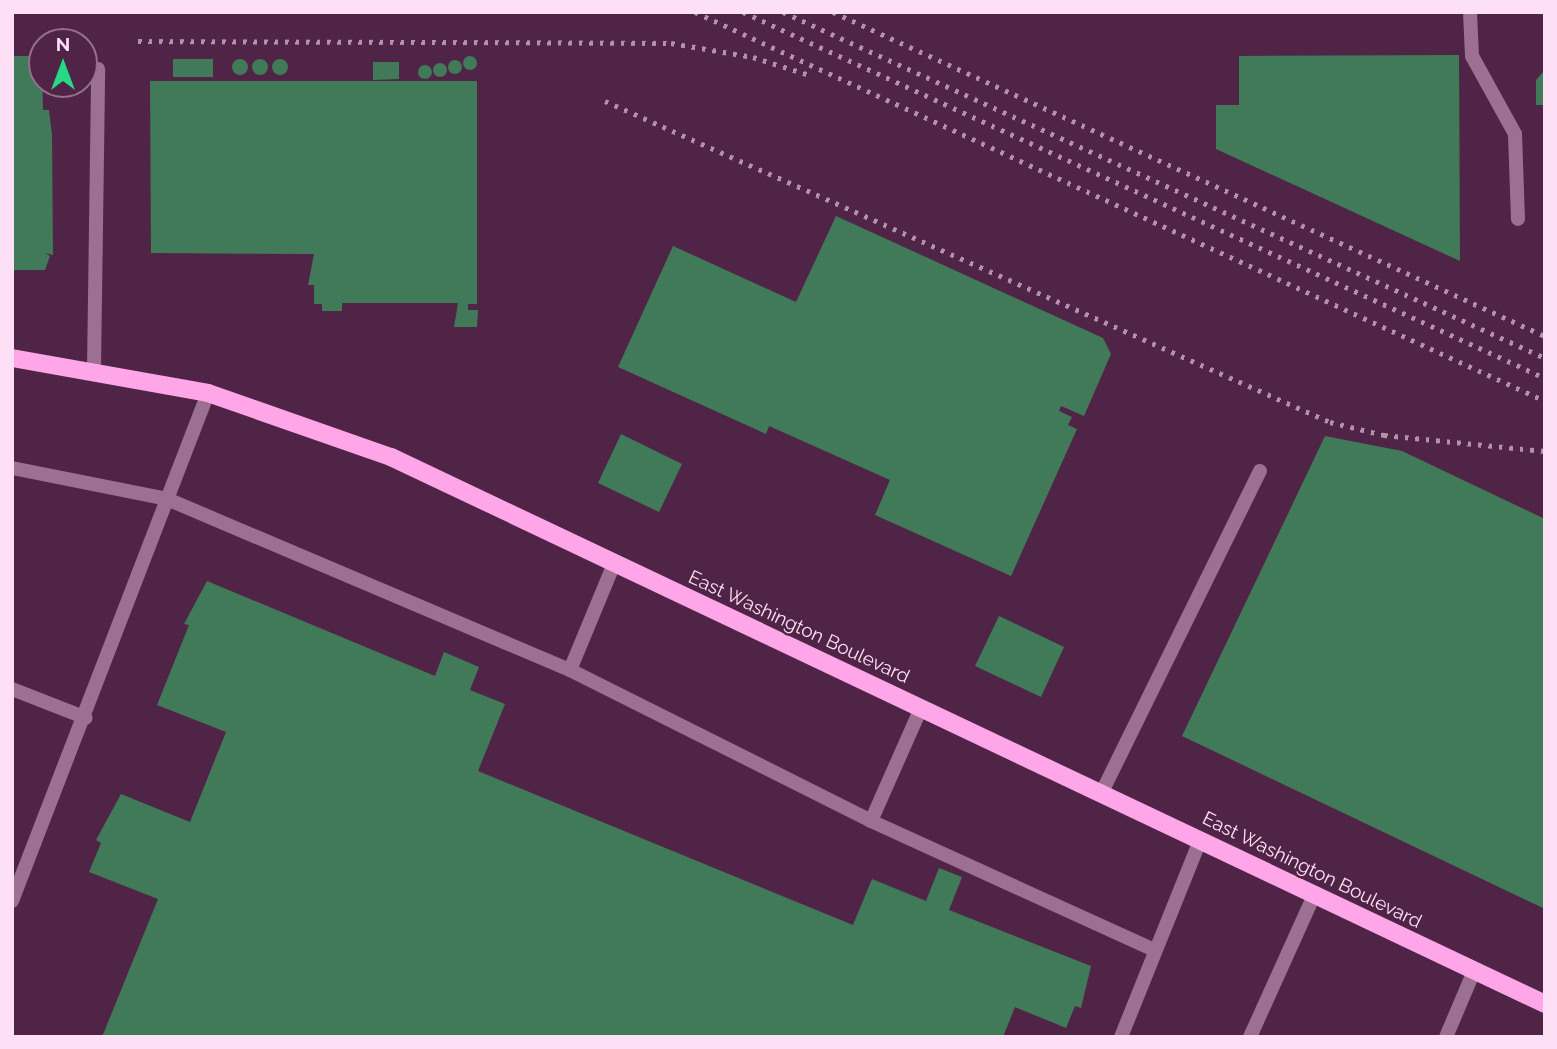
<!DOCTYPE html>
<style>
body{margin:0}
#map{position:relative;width:1557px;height:1049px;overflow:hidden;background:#502446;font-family:Raleway,sans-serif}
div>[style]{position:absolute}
.building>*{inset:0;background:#407a58}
.round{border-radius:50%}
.lane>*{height:14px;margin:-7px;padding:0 7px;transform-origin:7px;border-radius:7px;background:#9b7090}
.primary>*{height:18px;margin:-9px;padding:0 9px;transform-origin:9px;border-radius:9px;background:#ffa6e9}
.rail>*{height:5px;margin-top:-2.5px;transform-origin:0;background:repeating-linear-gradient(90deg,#b390ab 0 3.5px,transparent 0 10.5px)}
span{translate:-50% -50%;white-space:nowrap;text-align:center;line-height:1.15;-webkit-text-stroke:5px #502446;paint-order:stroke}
.street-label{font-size:19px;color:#fde0f5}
.frame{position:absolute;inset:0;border:14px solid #fde0f5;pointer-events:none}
.north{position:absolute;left:28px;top:28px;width:70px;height:70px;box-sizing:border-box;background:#502446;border:2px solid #956f8c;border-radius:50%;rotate:0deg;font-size:19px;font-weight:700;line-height:28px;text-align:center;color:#fde0f5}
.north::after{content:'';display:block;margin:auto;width:24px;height:32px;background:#27d885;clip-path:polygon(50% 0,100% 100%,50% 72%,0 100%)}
</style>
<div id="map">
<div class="building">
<div style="clip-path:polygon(1459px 55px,1460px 261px,1216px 149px,1216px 105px,1239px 105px,1239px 56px)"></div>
<div class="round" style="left:463px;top:56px;width:14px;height:14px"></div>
<div style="clip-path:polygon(12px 56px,42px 56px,43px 110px,49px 110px,52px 135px,53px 255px,45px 253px,50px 256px,45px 270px,12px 270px)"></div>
<div style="clip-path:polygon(173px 59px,213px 59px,213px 77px,173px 77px)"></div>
<div class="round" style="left:252px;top:59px;width:16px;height:16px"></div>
<div class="round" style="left:272px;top:59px;width:16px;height:16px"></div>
<div class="round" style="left:232px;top:59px;width:16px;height:16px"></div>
<div class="round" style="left:448px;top:60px;width:14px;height:14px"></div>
<div style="clip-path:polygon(373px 62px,399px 62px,399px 79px,373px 80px)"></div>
<div class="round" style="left:433px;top:63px;width:14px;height:14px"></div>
<div class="round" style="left:418px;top:65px;width:14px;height:14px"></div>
<div style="clip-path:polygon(1545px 70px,1545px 105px,1536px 105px,1536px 80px)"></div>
<div style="clip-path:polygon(150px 81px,477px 81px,477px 304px,468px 304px,468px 310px,478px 310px,477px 327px,454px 327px,458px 303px,342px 303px,342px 311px,322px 311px,322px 304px,314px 304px,314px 285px,308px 285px,314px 254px,151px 253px)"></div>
<div style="clip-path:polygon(836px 216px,1103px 338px,1111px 354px,1084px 416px,1061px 406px,1059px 411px,1072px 417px,1068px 425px,1077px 429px,1011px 576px,875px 515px,890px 480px,769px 426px,766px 434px,618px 367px,673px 246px,796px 302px)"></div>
<div style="clip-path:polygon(621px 434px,682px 464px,659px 512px,598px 483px)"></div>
<div style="clip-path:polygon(1325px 436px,1402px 451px,1545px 519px,1545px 909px,1182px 736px)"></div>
<div style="clip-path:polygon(207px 581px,435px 676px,444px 652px,479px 667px,470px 690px,505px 704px,478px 771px,853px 925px,872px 879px,926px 901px,939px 868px,962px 877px,949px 910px,1091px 966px,1081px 1008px,1075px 1006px,1066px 1028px,1015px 1007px,1003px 1037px,102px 1037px,158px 899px,89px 872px,101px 843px,96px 840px,121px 794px,190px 822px,226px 732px,157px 705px,189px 625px,184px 624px)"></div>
<div style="clip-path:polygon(999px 616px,1064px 647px,1041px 697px,975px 666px)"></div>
</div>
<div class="lane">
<div style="left:1470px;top:12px;width:44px;rotate:87.4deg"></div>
<div style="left:1472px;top:56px;width:89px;rotate:61.1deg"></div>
<div style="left:1515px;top:134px;width:85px;rotate:88deg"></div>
<div style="left:94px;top:369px;width:300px;rotate:-89.2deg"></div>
<div style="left:12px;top:468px;width:158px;rotate:11.3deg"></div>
<div style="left:167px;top:499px;width:438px;rotate:23deg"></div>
<div style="left:570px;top:670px;width:337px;rotate:26.6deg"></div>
<div style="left:871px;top:821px;width:311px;rotate:24.5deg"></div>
<div style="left:570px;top:670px;width:115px;rotate:-67.5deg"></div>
<div style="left:12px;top:689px;width:79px;rotate:21.4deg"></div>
<div style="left:1101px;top:794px;width:360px;rotate:-63.8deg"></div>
<div style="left:871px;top:821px;width:124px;rotate:-66.1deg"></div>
<div style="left:12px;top:901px;width:544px;rotate:-68.9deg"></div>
<div style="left:1121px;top:1037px;width:212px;rotate:-68.1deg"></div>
<div style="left:1250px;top:1037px;width:156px;rotate:-65.7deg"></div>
<div style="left:1446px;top:1037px;width:72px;rotate:-67deg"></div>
</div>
<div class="primary">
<div style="left:12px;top:358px;width:199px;rotate:10.1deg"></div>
<div style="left:208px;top:393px;width:194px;rotate:19.3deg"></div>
<div style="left:391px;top:457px;width:1277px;rotate:25.36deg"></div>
</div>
<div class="rail">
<div style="left:695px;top:12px;width:935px;rotate:24.59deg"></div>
<div style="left:743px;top:12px;width:882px;rotate:24.53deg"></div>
<div style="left:783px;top:12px;width:837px;rotate:24.42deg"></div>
<div style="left:833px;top:12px;width:782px;rotate:24.47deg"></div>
<div style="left:138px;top:41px;width:533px;rotate:0.21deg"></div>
<div style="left:671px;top:43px;width:83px;rotate:9.7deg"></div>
<div style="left:753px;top:57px;width:60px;rotate:17.5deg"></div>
<div style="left:605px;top:101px;width:793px;rotate:23.88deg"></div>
<div style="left:1330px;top:422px;width:56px;rotate:13.5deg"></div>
<div style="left:1384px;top:435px;width:162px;rotate:5.7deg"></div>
</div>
<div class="street-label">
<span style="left:799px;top:627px;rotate:25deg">East Washington Boulevard</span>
<span style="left:1312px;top:870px;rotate:26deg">East Washington Boulevard</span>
</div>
<div class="frame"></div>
<div class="north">N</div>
</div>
